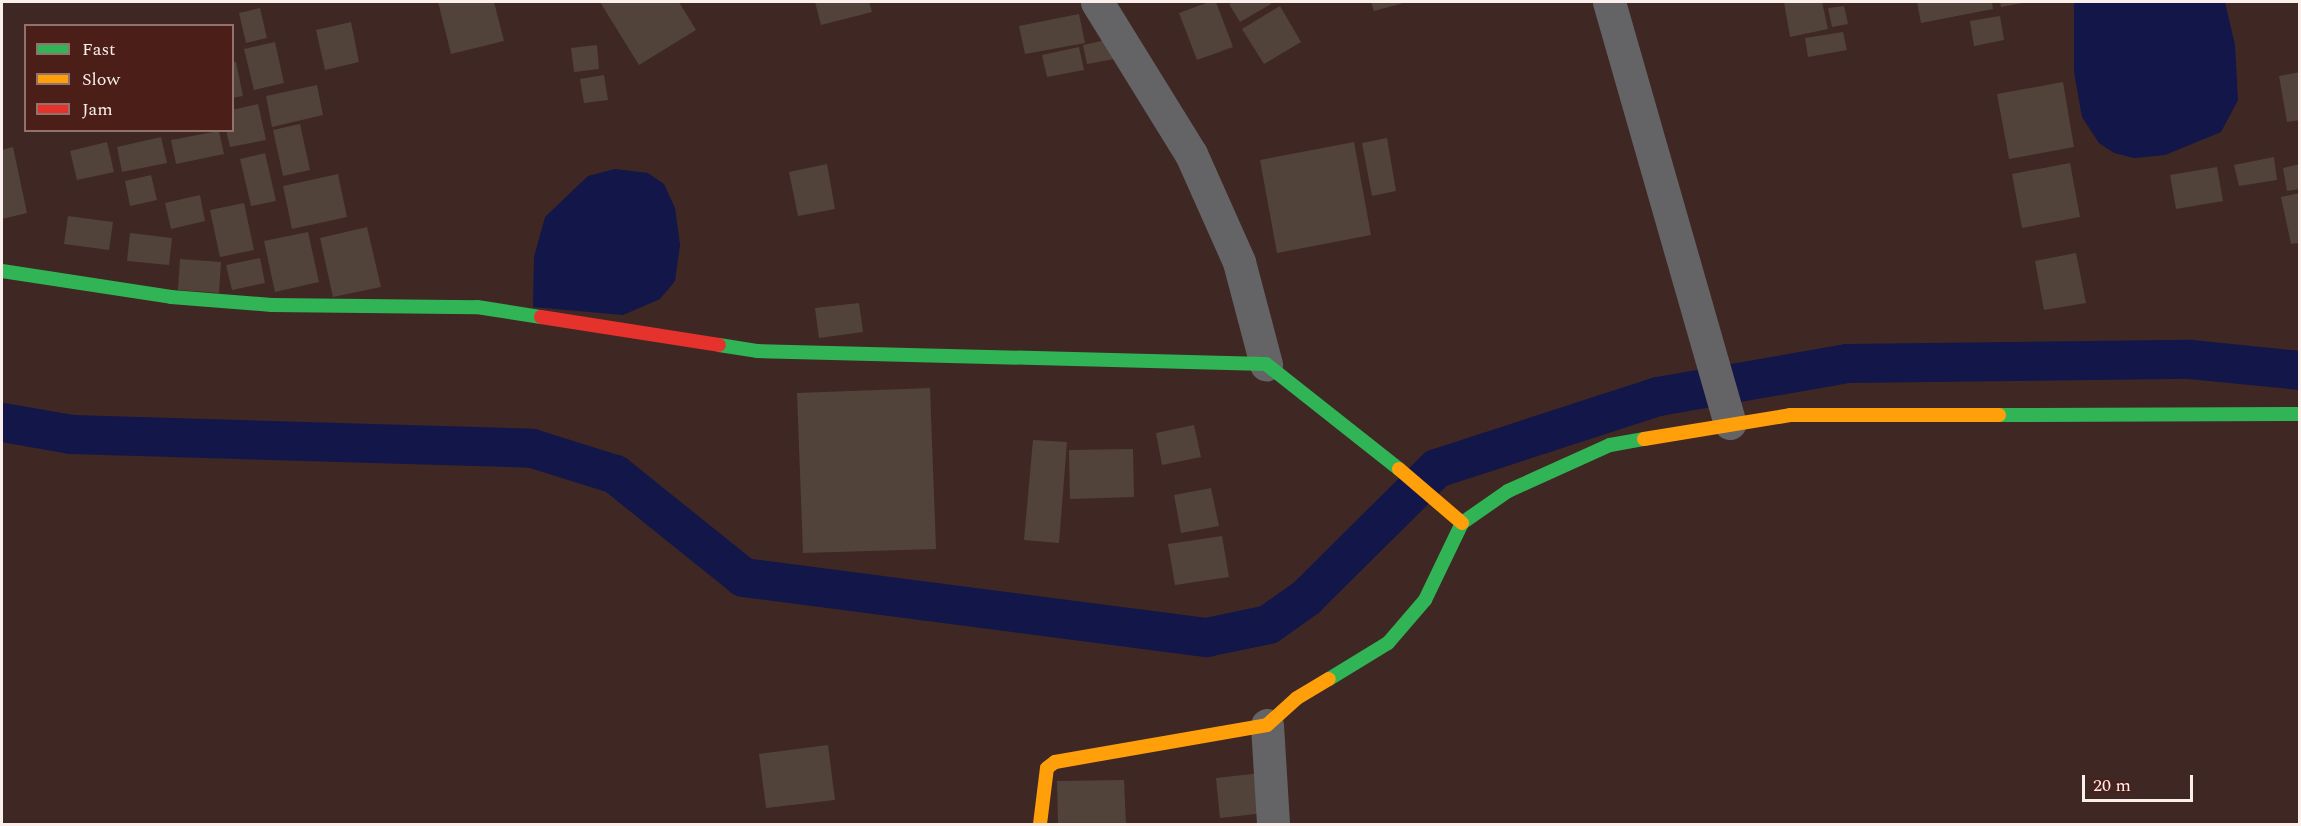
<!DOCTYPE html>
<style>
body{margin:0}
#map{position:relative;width:2301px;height:826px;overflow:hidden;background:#3f2724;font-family:Spectral,serif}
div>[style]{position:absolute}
.water>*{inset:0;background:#121648}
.canal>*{height:39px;margin:-19.5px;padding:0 19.5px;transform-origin:19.5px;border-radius:19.5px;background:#121648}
.building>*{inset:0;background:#51433a}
.street>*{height:33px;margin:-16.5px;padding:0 16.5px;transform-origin:16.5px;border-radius:16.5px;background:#646365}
.fast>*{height:14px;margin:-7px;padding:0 7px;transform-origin:7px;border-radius:7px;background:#30b455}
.slow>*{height:14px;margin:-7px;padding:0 7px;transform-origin:7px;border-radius:7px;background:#ff9f0a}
.jam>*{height:14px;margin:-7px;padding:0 7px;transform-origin:7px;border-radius:7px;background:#e5322d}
span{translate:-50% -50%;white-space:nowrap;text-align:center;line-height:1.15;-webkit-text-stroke:6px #4b1f18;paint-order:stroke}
.frame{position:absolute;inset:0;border:3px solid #fbefec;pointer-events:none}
.legend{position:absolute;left:24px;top:24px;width:210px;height:108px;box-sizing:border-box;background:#4b1f18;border:2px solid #91726d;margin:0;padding:8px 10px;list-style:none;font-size:18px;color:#fbefec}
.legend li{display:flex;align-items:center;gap:12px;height:30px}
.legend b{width:30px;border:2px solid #91726d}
.scale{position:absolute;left:2082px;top:775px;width:111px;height:27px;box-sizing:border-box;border:3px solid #fbefec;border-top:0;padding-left:8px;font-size:18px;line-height:21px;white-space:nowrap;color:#fbefec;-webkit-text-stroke:4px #4b1f18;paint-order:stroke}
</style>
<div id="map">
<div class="water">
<div style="clip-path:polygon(2074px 2px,2225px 2px,2235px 45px,2238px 100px,2221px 132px,2165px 155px,2134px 158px,2114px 153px,2099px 143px,2082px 117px,2074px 72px)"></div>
<div style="clip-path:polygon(615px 169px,648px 173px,664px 184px,675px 208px,680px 245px,675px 281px,660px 299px,623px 315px,533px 307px,534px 257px,545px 217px,588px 176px)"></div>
</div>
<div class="canal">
<div style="left:2px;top:422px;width:70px;rotate:9.9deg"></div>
<div style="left:71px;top:434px;width:461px;rotate:1.7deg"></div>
<div style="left:532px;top:448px;width:87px;rotate:17.4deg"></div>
<div style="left:615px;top:474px;width:164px;rotate:38.8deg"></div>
<div style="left:743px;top:577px;width:467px;rotate:7.4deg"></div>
<div style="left:1206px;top:637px;width:63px;rotate:-11.8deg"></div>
<div style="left:1268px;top:624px;width:47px;rotate:-35.4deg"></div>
<div style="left:1306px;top:597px;width:183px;rotate:-44.8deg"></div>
<div style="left:1436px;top:468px;width:233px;rotate:-18deg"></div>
<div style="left:1658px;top:396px;width:192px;rotate:-9.9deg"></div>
<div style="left:1847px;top:363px;width:343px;rotate:-0.7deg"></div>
<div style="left:2190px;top:359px;width:111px;rotate:5.7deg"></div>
</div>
<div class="building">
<div style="clip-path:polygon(438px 2px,494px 2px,504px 41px,451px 54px)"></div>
<div style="clip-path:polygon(600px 2px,679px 2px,696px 30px,639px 65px)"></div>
<div style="clip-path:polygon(815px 2px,869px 2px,872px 12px,821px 25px)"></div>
<div style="clip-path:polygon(1209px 2px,1216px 2px,1233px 47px,1197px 60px,1179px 13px)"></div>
<div style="clip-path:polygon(1234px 2px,1270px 2px,1271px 4px,1240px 22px,1229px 4px)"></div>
<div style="clip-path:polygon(1371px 2px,1407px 2px,1374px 11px)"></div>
<div style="clip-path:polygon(1784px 2px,1822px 2px,1828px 29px,1790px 37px)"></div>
<div style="clip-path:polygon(1917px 2px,1992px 2px,1993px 9px,1921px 23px)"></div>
<div style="clip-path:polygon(2000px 2px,2023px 2px,2023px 3px,2001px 7px)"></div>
<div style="clip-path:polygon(1280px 6px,1301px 42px,1264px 64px,1242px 29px)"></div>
<div style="clip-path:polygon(1844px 6px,1848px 24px,1832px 27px,1828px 8px)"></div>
<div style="clip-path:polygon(260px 8px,267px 38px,246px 43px,239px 13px)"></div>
<div style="clip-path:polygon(1079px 14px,1085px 43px,1025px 54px,1019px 26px)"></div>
<div style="clip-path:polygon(2000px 16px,2004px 40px,1974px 46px,1970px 21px)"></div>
<div style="clip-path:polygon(351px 22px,359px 62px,325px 70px,316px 30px)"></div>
<div style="clip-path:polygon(1843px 32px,1847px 50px,1808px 57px,1805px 38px)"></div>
<div style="clip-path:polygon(1115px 38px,1120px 58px,1087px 64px,1083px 45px)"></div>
<div style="clip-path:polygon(275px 42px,284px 83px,254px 90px,244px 49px)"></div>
<div style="clip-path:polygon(597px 45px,599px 69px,574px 72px,571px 48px)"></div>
<div style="clip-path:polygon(1079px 47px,1084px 70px,1047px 77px,1042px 55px)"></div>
<div style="clip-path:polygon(232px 62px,236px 62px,243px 96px,232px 98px)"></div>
<div style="clip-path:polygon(2300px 72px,2300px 120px,2287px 122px,2279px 76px)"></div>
<div style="clip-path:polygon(604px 75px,608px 100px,584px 103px,580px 79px)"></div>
<div style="clip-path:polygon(2063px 82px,2074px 147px,2009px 159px,1997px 94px)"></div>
<div style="clip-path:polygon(317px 85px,323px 115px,272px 127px,266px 96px)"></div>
<div style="clip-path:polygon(258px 104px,266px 140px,230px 147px,226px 130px,232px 130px,232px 110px)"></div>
<div style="clip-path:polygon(300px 124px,310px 170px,283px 176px,273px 130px)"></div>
<div style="clip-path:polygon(219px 131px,224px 154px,176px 164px,171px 140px)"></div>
<div style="clip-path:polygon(161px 137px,167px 163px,122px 172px,117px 147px)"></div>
<div style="clip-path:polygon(1387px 138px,1396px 191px,1372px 196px,1362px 143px)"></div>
<div style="clip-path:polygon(107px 142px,114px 172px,77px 180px,70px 151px)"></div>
<div style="clip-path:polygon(1354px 142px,1371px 235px,1277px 253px,1260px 160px)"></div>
<div style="clip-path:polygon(13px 147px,27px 213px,2px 219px,2px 150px)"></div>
<div style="clip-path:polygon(265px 153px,276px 201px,251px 206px,240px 159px)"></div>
<div style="clip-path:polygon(2274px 157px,2277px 180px,2239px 186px,2234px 165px)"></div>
<div style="clip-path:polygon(2070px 163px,2080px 217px,2022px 228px,2012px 174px)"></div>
<div style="clip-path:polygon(827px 164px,835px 209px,798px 216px,789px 172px)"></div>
<div style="clip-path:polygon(2300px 164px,2300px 189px,2287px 191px,2283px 168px)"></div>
<div style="clip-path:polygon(2217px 167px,2223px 201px,2176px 209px,2170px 175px)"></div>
<div style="clip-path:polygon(338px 174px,347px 217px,292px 229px,283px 186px)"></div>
<div style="clip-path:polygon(151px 175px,157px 200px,130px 206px,125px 181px)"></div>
<div style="clip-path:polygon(2300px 193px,2300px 243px,2291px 244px,2281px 197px)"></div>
<div style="clip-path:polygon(200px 195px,205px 221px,171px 229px,165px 203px)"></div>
<div style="clip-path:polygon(244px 203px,254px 250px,220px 257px,210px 210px)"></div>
<div style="clip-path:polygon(68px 216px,113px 222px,109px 250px,64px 244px)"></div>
<div style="clip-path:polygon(367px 227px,381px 287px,333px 297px,320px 238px)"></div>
<div style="clip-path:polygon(308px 232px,319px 282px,275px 292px,264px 241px)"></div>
<div style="clip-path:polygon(130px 233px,172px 238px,169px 265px,127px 261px)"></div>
<div style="clip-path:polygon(2076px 253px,2086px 303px,2044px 310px,2035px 261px)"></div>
<div style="clip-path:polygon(260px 258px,265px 283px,232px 290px,226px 265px)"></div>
<div style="clip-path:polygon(180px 259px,221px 262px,219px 293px,178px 290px)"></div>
<div style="clip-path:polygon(859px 303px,863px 332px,819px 338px,815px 308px)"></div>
<div style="clip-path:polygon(930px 388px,936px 549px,803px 553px,797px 393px)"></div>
<div style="clip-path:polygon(1194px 425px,1201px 457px,1162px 465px,1156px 433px)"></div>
<div style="clip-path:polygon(1033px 440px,1067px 442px,1059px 543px,1024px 540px)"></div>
<div style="clip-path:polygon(1133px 449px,1134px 497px,1070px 499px,1069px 450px)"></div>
<div style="clip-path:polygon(1211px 488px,1219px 526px,1181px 533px,1174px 495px)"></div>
<div style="clip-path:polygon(1222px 536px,1229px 577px,1175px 585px,1168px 544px)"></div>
<div style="clip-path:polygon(828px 745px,835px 800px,766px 808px,759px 754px)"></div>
<div style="clip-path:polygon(1261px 773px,1265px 813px,1220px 818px,1216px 778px)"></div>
<div style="clip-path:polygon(1124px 780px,1126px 824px,1058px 824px,1057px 781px)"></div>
</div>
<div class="street">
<div style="left:1097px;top:2px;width:179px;rotate:58.3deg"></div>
<div style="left:1191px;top:154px;width:118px;rotate:66deg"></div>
<div style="left:1239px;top:262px;width:106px;rotate:75.2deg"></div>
<div style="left:1609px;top:2px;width:438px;rotate:74deg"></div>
<div style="left:1267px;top:725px;width:99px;rotate:86.5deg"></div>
</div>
<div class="fast">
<div style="left:2px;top:271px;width:171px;rotate:8.7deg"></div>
<div style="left:171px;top:297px;width:101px;rotate:4.5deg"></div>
<div style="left:272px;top:305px;width:205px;rotate:0.6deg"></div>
<div style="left:477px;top:307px;width:65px;rotate:8.9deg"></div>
<div style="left:719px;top:345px;width:38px;rotate:9deg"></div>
<div style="left:757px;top:351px;width:509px;rotate:1.46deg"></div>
<div style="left:1266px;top:364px;width:169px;rotate:38.3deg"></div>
<div style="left:1999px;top:415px;width:301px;rotate:-0.2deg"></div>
<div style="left:1329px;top:679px;width:69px;rotate:-31.4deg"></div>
<div style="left:1388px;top:643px;width:57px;rotate:-49.3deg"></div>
<div style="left:1425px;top:600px;width:85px;rotate:-64.3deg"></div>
<div style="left:1462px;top:523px;width:56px;rotate:-34.8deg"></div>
<div style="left:1508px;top:491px;width:112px;rotate:-24.3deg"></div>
<div style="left:1610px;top:445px;width:35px;rotate:-10deg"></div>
</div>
<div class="slow">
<div style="left:1644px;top:439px;width:148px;rotate:-9.3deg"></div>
<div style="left:1790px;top:415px;width:209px"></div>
<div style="left:1399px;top:469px;width:83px;rotate:40.6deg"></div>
<div style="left:1040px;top:824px;width:56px;rotate:-82.9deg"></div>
<div style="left:1047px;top:768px;width:10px;rotate:-37deg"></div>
<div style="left:1055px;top:762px;width:215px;rotate:-9.9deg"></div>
<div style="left:1267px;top:725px;width:40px;rotate:-42deg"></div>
<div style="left:1297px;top:698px;width:37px;rotate:-31deg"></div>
</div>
<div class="jam">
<div style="left:541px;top:317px;width:180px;rotate:8.9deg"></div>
</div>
<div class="frame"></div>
<ul class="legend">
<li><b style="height:8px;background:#30b455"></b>Fast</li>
<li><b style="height:8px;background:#ff9f0a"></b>Slow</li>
<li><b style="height:8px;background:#e5322d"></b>Jam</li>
</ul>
<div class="scale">20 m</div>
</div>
